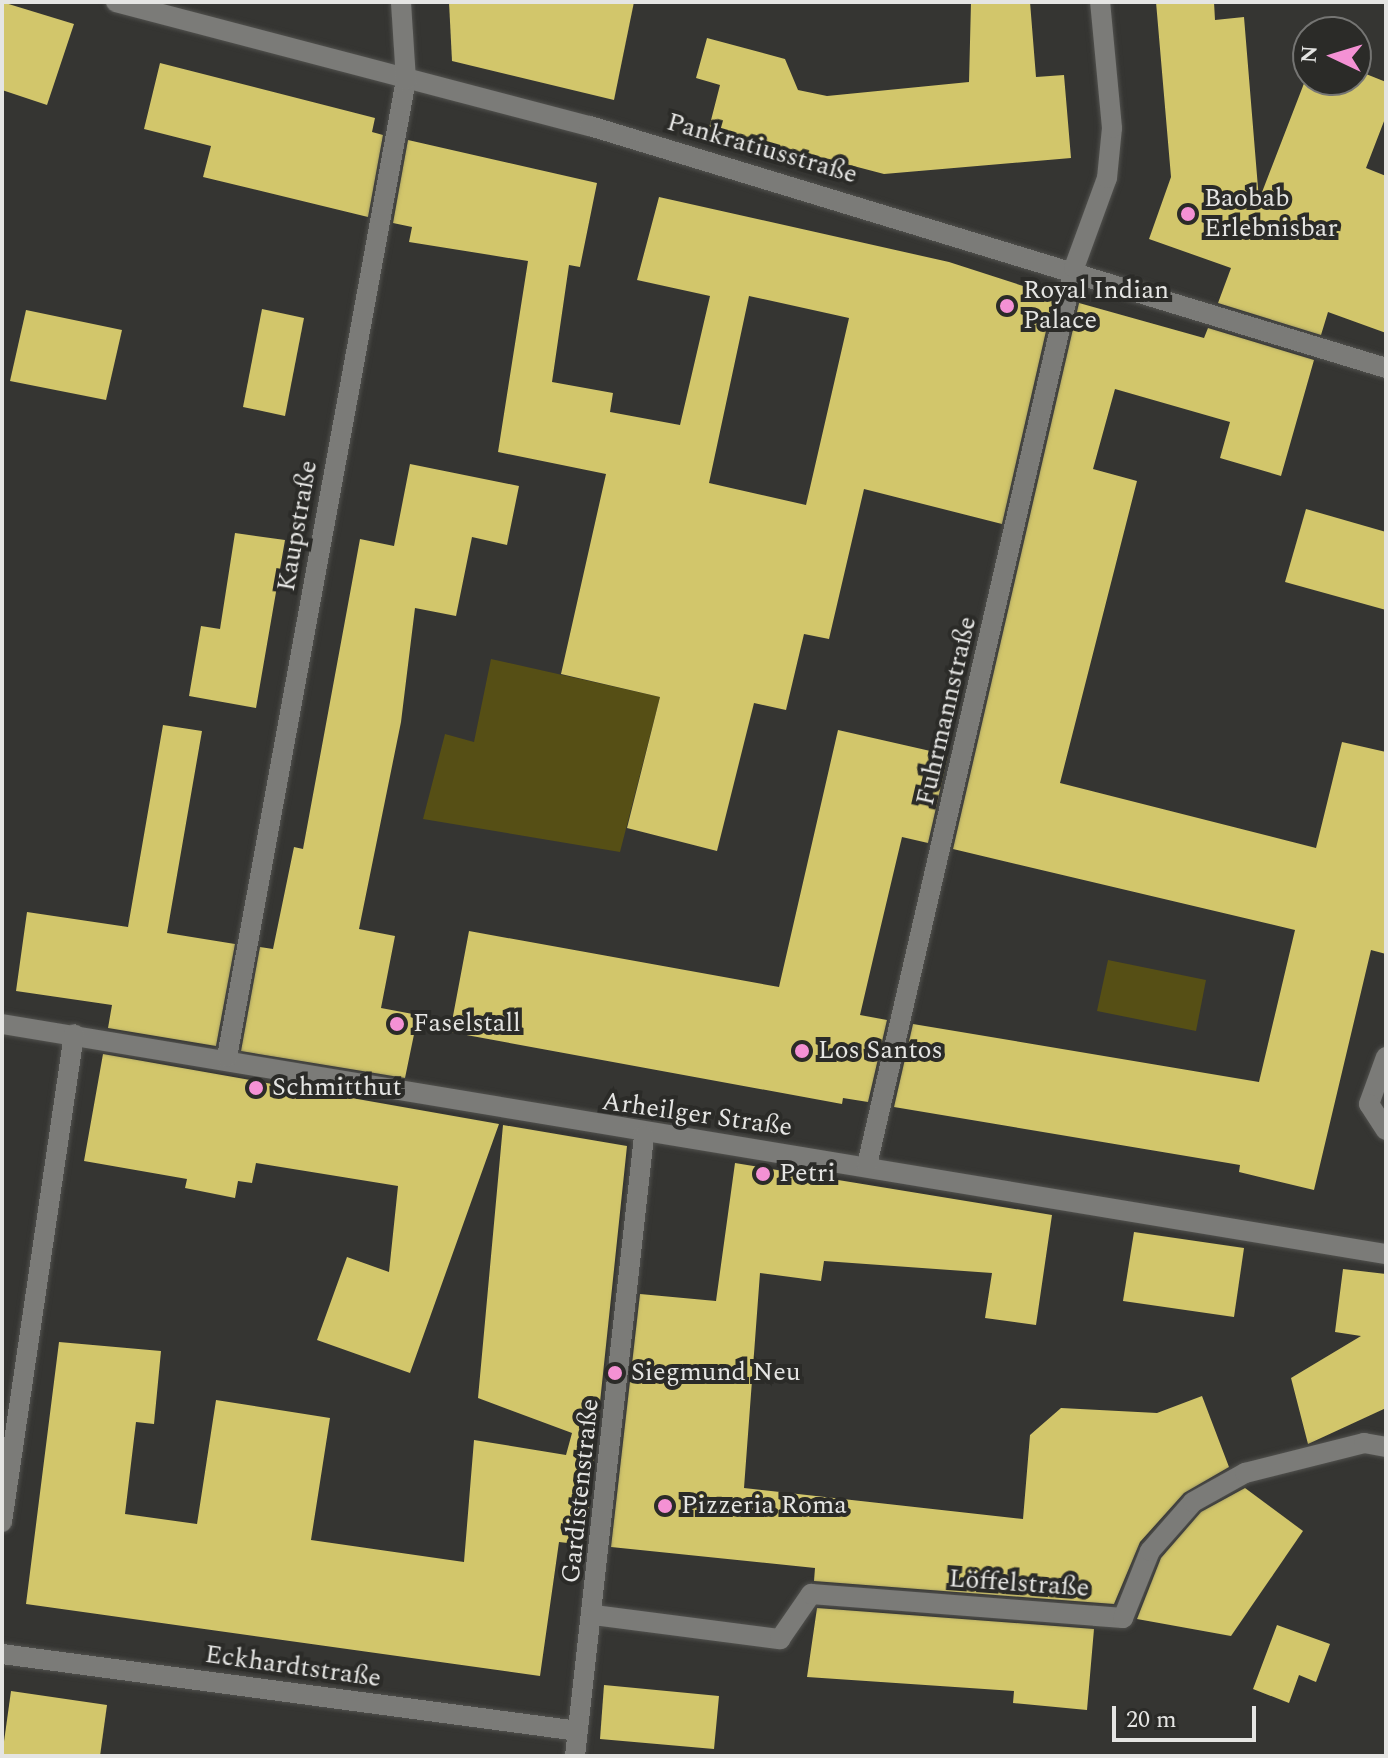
<!DOCTYPE html>
<meta charset="utf-8">
<style>
body{margin:0}
#map{position:relative;width:1388px;height:1758px;overflow:hidden;background:#353532;font-family:Spectral,serif}
div>[style]{position:absolute}
.green>*{inset:0;background:#564f15}
.building>*{inset:0;background:#d2c66b}
.roads{filter:drop-shadow(0 0 2px #51514e) drop-shadow(0 0 2px #51514e)}
.minor>*{height:20px;margin:-10px;padding:0 10px;transform-origin:10px;border-radius:10px;background:#7b7b78}
.dots>*{width:22px;height:22px;translate:-50% -50%;box-sizing:border-box;border:4px solid #2b2b28;border-radius:50%}
span{translate:-50% -50%;white-space:nowrap;text-align:center;line-height:1.15;-webkit-text-stroke:8px #2b2b28;paint-order:stroke}
.street-label{font-size:26px;color:#e5e5e3}
.poi-label{font-size:26px;color:#e5e5e3}
.left{translate:0 -50%;text-align:left}
.frame{position:absolute;inset:0;border:4px solid #e5e5e3;pointer-events:none}
.north{position:absolute;left:1292px;top:16px;width:80px;height:80px;box-sizing:border-box;background:#2b2b28;border:2px solid #757573;border-radius:50%;rotate:274deg;font-size:22px;font-weight:700;line-height:32px;text-align:center;color:#e5e5e3}
.north::after{content:'';display:block;margin:auto;width:28px;height:36px;background:#f491d4;clip-path:polygon(50% 0,100% 100%,50% 72%,0 100%)}
.scale{position:absolute;left:1112px;top:1706px;width:144px;height:36px;box-sizing:border-box;border:4px solid #e5e5e3;border-top:0;padding-left:10px;font-size:24px;line-height:28px;white-space:nowrap;color:#e5e5e3;-webkit-text-stroke:6px #2b2b28;paint-order:stroke}
</style>
<div id="map">
<div class="green">
<div style="clip-path:polygon(491px 659px,660px 697px,620px 852px,423px 819px,445px 734px,474px 742px)"></div>
<div style="clip-path:polygon(1108px 960px,1206px 980px,1196px 1031px,1097px 1011px)"></div>
</div>
<div class="building">
<div style="clip-path:polygon(2px 2px,74px 24px,47px 105px,2px 90px)"></div>
<div style="clip-path:polygon(449px 2px,634px 2px,614px 100px,452px 61px)"></div>
<div style="clip-path:polygon(971px 2px,1030px 2px,1036px 77px,1064px 75px,1071px 158px,884px 174px,709px 128px,720px 85px,696px 78px,707px 38px,785px 59px,798px 90px,827px 96px,969px 82px)"></div>
<div style="clip-path:polygon(1156px 2px,1214px 2px,1215px 20px,1244px 17px,1259px 200px,1308px 73px,1308px 80px,1356px 80px,1356px 70px,1386px 82px,1386px 116px,1366px 168px,1386px 176px,1386px 333px,1328px 312px,1321px 335px,1218px 303px,1231px 268px,1149px 239px,1171px 177px)"></div>
<div style="clip-path:polygon(160px 63px,375px 118px,372px 132px,383px 135px,368px 217px,203px 177px,211px 146px,144px 129px)"></div>
<div style="clip-path:polygon(evenodd,408px 140px,597px 183px,580px 267px,569px 265px,552px 382px,613px 393px,610px 412px,680px 425px,710px 296px,637px 280px,659px 197px,949px 262px,1054px 296px,1002px 524px,864px 489px,829px 639px,804px 634px,786px 710px,754px 703px,717px 851px,627px 828px,660px 697px,561px 674px,606px 474px,498px 452px,528px 261px,409px 242px,412px 227px,393px 223px,408px 140px,749px 296px,849px 318px,806px 505px,709px 483px,749px 296px)"></div>
<div style="clip-path:polygon(1079px 303px,1204px 338px,1208px 328px,1314px 360px,1281px 476px,1220px 458px,1230px 422px,1115px 389px,1093px 469px,1137px 481px,1060px 783px,1316px 848px,1342px 742px,1386px 752px,1386px 954px,1371px 950px,1314px 1190px,1239px 1172px,1240px 1165px,894px 1107px,913px 1024px,1259px 1082px,1295px 930px,953px 849px)"></div>
<div style="clip-path:polygon(262px 309px,304px 318px,285px 416px,243px 407px)"></div>
<div style="clip-path:polygon(26px 310px,122px 330px,106px 400px,10px 381px)"></div>
<div style="clip-path:polygon(410px 464px,519px 486px,507px 545px,472px 537px,456px 616px,415px 608px,401px 722px,359px 929px,395px 936px,381px 1008px,418px 1015px,405px 1078px,241px 1051px,260px 947px,273px 949px,294px 847px,303px 849px,360px 539px,394px 546px)"></div>
<div style="clip-path:polygon(1306px 509px,1386px 532px,1386px 610px,1285px 582px)"></div>
<div style="clip-path:polygon(235px 533px,285px 540px,256px 708px,189px 696px,201px 626px,220px 629px)"></div>
<div style="clip-path:polygon(163px 725px,202px 731px,167px 933px,235px 944px,216px 1046px,108px 1028px,112px 1005px,16px 991px,27px 912px,128px 927px)"></div>
<div style="clip-path:polygon(838px 730px,948px 755px,928px 843px,902px 837px,874px 955px,860px 1015px,887px 1020px,868px 1102px,843px 1098px,842px 1104px,450px 1032px,469px 931px,779px 987px)"></div>
<div style="clip-path:polygon(103px 1054px,499px 1124px,410px 1373px,317px 1340px,347px 1257px,389px 1272px,398px 1186px,256px 1163px,252px 1183px,238px 1181px,235px 1198px,185px 1188px,187px 1179px,84px 1161px)"></div>
<div style="clip-path:polygon(503px 1125px,627px 1146px,585px 1545px,559px 1542px,540px 1676px,26px 1604px,59px 1342px,161px 1351px,154px 1424px,136px 1422px,125px 1514px,197px 1524px,216px 1400px,330px 1418px,311px 1540px,464px 1562px,474px 1440px,566px 1455px,572px 1433px,478px 1398px)"></div>
<div style="clip-path:polygon(735px 1163px,1052px 1215px,1036px 1325px,985px 1318px,992px 1273px,824px 1261px,821px 1281px,760px 1273px,744px 1488px,1023px 1519px,1030px 1435px,1061px 1408px,1157px 1413px,1202px 1396px,1229px 1467px,1184px 1493px,1140px 1542px,1114px 1604px,814px 1581px,815px 1568px,611px 1547px,640px 1294px,716px 1301px)"></div>
<div style="clip-path:polygon(1134px 1232px,1244px 1248px,1234px 1317px,1123px 1301px)"></div>
<div style="clip-path:polygon(1343px 1269px,1386px 1274px,1386px 1408px,1308px 1444px,1291px 1378px,1361px 1336px,1335px 1332px)"></div>
<div style="clip-path:polygon(1245px 1488px,1303px 1531px,1231px 1636px,1137px 1619px,1161px 1558px,1201px 1512px)"></div>
<div style="clip-path:polygon(817px 1608px,1094px 1629px,1087px 1710px,1013px 1703px,1014px 1691px,807px 1677px)"></div>
<div style="clip-path:polygon(1277px 1625px,1330px 1644px,1316px 1682px,1299px 1675px,1289px 1703px,1253px 1689px)"></div>
<div style="clip-path:polygon(604px 1685px,719px 1696px,714px 1749px,600px 1739px)"></div>
<div style="clip-path:polygon(11px 1691px,107px 1705px,100px 1756px,2px 1756px)"></div>
</div>
<div class="roads">
<div class="minor">
<div style="left:116px;top:2px;width:490px;rotate:14.7deg"></div>
<div style="left:590px;top:126px;width:832px;rotate:16.91deg"></div>
<div style="left:2px;top:1024px;width:1403px;rotate:9.44deg"></div>
<div style="left:227px;top:1057px;width:993px;rotate:-79.62deg"></div>
<div style="left:406px;top:80px;width:78px;rotate:-93.7deg"></div>
<div style="left:1386px;top:1057px;width:50px;rotate:109.9deg"></div>
<div style="left:1369px;top:1104px;width:31px;rotate:57deg"></div>
<div style="left:867px;top:1165px;width:921px;rotate:-77.01deg"></div>
<div style="left:1074px;top:268px;width:96px;rotate:-69.9deg"></div>
<div style="left:1107px;top:178px;width:50px;rotate:-84.3deg"></div>
<div style="left:1112px;top:128px;width:127px;rotate:-95.4deg"></div>
<div style="left:2px;top:1522px;width:493px;rotate:-81.6deg"></div>
<div style="left:594px;top:1615px;width:188px;rotate:7.4deg"></div>
<div style="left:780px;top:1639px;width:55px;rotate:-55.4deg"></div>
<div style="left:811px;top:1594px;width:313px;rotate:4.4deg"></div>
<div style="left:1123px;top:1618px;width:72px;rotate:-68.1deg"></div>
<div style="left:1150px;top:1551px;width:65px;rotate:-48.7deg"></div>
<div style="left:1193px;top:1502px;width:60px;rotate:-29.1deg"></div>
<div style="left:1245px;top:1473px;width:123px;rotate:-14.1deg"></div>
<div style="left:1364px;top:1443px;width:22px;rotate:10deg"></div>
<div style="left:2px;top:1654px;width:581px;rotate:7.61deg"></div>
<div style="left:575px;top:1756px;width:624px;rotate:-83.65deg"></div>
</div>
</div>
<div class="dots">
<div style="left:1188px;top:214px;background:#f491d4"></div>
<div style="left:1007px;top:306px;background:#f491d4"></div>
<div style="left:397px;top:1024px;background:#f491d4"></div>
<div style="left:802px;top:1051px;background:#f491d4"></div>
<div style="left:256px;top:1088px;background:#f491d4"></div>
<div style="left:763px;top:1174px;background:#f491d4"></div>
<div style="left:615px;top:1373px;background:#f491d4"></div>
<div style="left:665px;top:1506px;background:#f491d4"></div>
</div>
<div class="street-label">
<span style="left:762px;top:149px;rotate:16deg">Pankratiusstraße</span>
<span style="left:298px;top:526px;rotate:-80deg">Kaupstraße</span>
<span style="left:947px;top:711px;rotate:-77deg">Fuhrmannstraße</span>
<span style="left:697px;top:1115px;rotate:8deg">Arheilger Straße</span>
<span style="left:581px;top:1491px;rotate:-84deg">Gardistenstraße</span>
<span style="left:1019px;top:1584px;rotate:4deg">Löffelstraße</span>
<span style="left:293px;top:1667px;rotate:8deg">Eckhardtstraße</span>
</div>
<div class="poi-label">
<span class="left" style="left:1204px;top:214px">Baobab<br>Erlebnisbar</span>
<span class="left" style="left:1023px;top:306px">Royal Indian<br>Palace</span>
<span class="left" style="left:413px;top:1024px">Faselstall</span>
<span class="left" style="left:818px;top:1051px">Los Santos</span>
<span class="left" style="left:272px;top:1088px">Schmitthut</span>
<span class="left" style="left:779px;top:1174px">Petri</span>
<span class="left" style="left:631px;top:1373px">Siegmund Neu</span>
<span class="left" style="left:681px;top:1506px">Pizzeria Roma</span>
</div>
<div class="frame"></div>
<div class="north">N</div>
<div class="scale">20 m</div>
</div>
